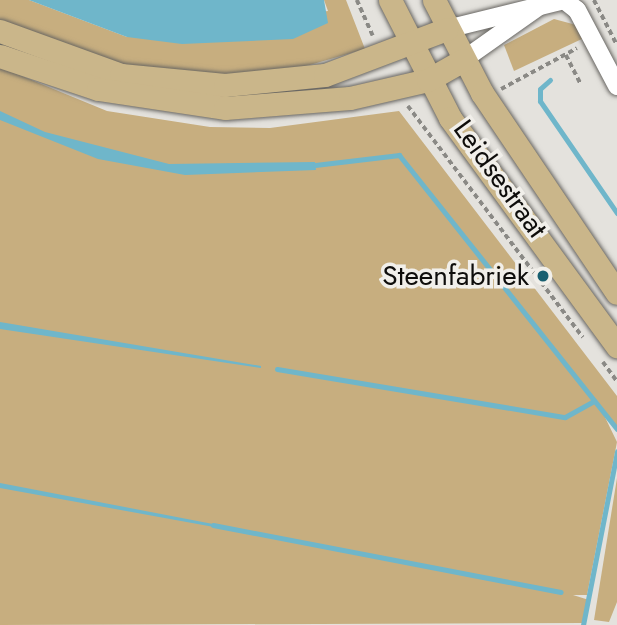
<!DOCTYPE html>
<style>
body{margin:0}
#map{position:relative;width:617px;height:625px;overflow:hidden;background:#e4e2dd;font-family:Jost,sans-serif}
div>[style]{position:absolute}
.green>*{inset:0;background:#c7ae7f}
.water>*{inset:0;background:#6fb6ca}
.stream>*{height:5px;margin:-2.5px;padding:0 2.5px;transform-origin:2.5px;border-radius:2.5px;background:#6fb6ca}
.path>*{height:3.5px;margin-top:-1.75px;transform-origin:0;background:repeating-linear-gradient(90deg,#8a8985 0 5px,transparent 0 8.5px)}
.roads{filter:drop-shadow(0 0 2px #686662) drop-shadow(0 0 2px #686662)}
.minor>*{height:18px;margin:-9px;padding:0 9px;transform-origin:9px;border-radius:9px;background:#fff}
.major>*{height:23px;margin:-11.5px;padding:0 11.5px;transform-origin:11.5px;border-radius:11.5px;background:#cab68a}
.dots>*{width:19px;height:19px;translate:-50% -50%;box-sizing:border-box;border:4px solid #f1efea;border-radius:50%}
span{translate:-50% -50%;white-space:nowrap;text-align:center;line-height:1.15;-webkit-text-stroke:7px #f1efea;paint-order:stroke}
.street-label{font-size:28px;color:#0e0d0b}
.poi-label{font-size:28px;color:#0e0d0b}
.right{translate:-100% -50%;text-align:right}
</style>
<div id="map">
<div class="green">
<div style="clip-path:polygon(0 0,29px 0,127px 37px,328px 11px,324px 0,346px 0,365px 49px,282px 73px,167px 77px,0 28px)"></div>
<div style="clip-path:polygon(554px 19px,580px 26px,586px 37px,514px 71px,504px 45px)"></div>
<div style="clip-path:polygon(0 67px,107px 111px,210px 127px,270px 128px,399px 111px,617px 396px,617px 426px,601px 409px,617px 442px,587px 595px,573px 595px,589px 600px,582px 623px,0 625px)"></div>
<div style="clip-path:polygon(617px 478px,617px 602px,609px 622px,594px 620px)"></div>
</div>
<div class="water">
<div style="clip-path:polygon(29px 0,324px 0,328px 23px,293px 39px,182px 44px,127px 37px)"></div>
<div style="clip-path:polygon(0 111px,45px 132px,169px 164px,315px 162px,316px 170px,185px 175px,98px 159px,0 120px)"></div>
<div style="clip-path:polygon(0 322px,261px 366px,261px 368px,0 329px)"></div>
<div style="clip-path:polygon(0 483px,213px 524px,214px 527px,0 488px)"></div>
</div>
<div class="stream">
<div style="left:550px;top:80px;width:13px;rotate:138deg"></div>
<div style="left:540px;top:89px;width:12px;rotate:90deg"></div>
<div style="left:540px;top:101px;width:136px;rotate:55.5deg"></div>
<div style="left:315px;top:165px;width:85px;rotate:-6.8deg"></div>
<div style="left:399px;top:155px;width:350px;rotate:51.5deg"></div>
<div style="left:277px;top:369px;width:292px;rotate:9.5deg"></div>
<div style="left:565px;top:417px;width:33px;rotate:-29deg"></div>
<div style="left:213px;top:525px;width:354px;rotate:10.9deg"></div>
<div style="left:583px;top:625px;width:177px;rotate:-78.9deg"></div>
</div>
<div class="path">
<div style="left:357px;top:0;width:39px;rotate:66deg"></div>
<div style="left:594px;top:0;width:48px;rotate:62.9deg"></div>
<div style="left:566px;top:55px;width:33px;rotate:63deg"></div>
<div style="left:501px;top:89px;width:86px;rotate:-28.3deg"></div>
<div style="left:408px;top:106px;width:290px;rotate:52.9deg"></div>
<div style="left:603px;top:362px;width:24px;rotate:54deg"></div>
</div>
<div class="roads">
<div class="minor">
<div style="left:564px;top:0;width:16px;rotate:38deg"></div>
<div style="left:577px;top:10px;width:86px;rotate:62.2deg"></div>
<div style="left:447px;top:29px;width:121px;rotate:-13.9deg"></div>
<div style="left:463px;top:60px;width:92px;rotate:-35.2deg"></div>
</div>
<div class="major">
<div style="left:390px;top:0;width:132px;rotate:63deg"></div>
<div style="left:450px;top:118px;width:283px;rotate:53.8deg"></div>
<div style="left:434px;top:0;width:105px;rotate:62.7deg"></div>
<div style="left:482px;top:93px;width:241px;rotate:56deg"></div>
<div style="left:0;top:31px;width:129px;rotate:20deg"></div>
<div style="left:121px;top:75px;width:104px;rotate:5.5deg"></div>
<div style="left:225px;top:85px;width:100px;rotate:-5.7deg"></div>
<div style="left:325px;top:75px;width:130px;rotate:-20.7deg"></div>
<div style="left:0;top:56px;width:103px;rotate:18.6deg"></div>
<div style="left:98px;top:89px;width:128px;rotate:8.5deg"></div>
<div style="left:225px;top:108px;width:125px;rotate:-4.6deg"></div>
<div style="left:350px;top:98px;width:80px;rotate:-13deg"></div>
<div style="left:428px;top:80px;width:40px;rotate:-29.7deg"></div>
</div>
</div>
<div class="dots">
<div style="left:543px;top:276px;background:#185f70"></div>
</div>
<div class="street-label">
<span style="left:500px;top:179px;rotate:54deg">Leidsestraat</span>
</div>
<div class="poi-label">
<span class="right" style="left:529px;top:276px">Steenfabriek</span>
</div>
</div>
